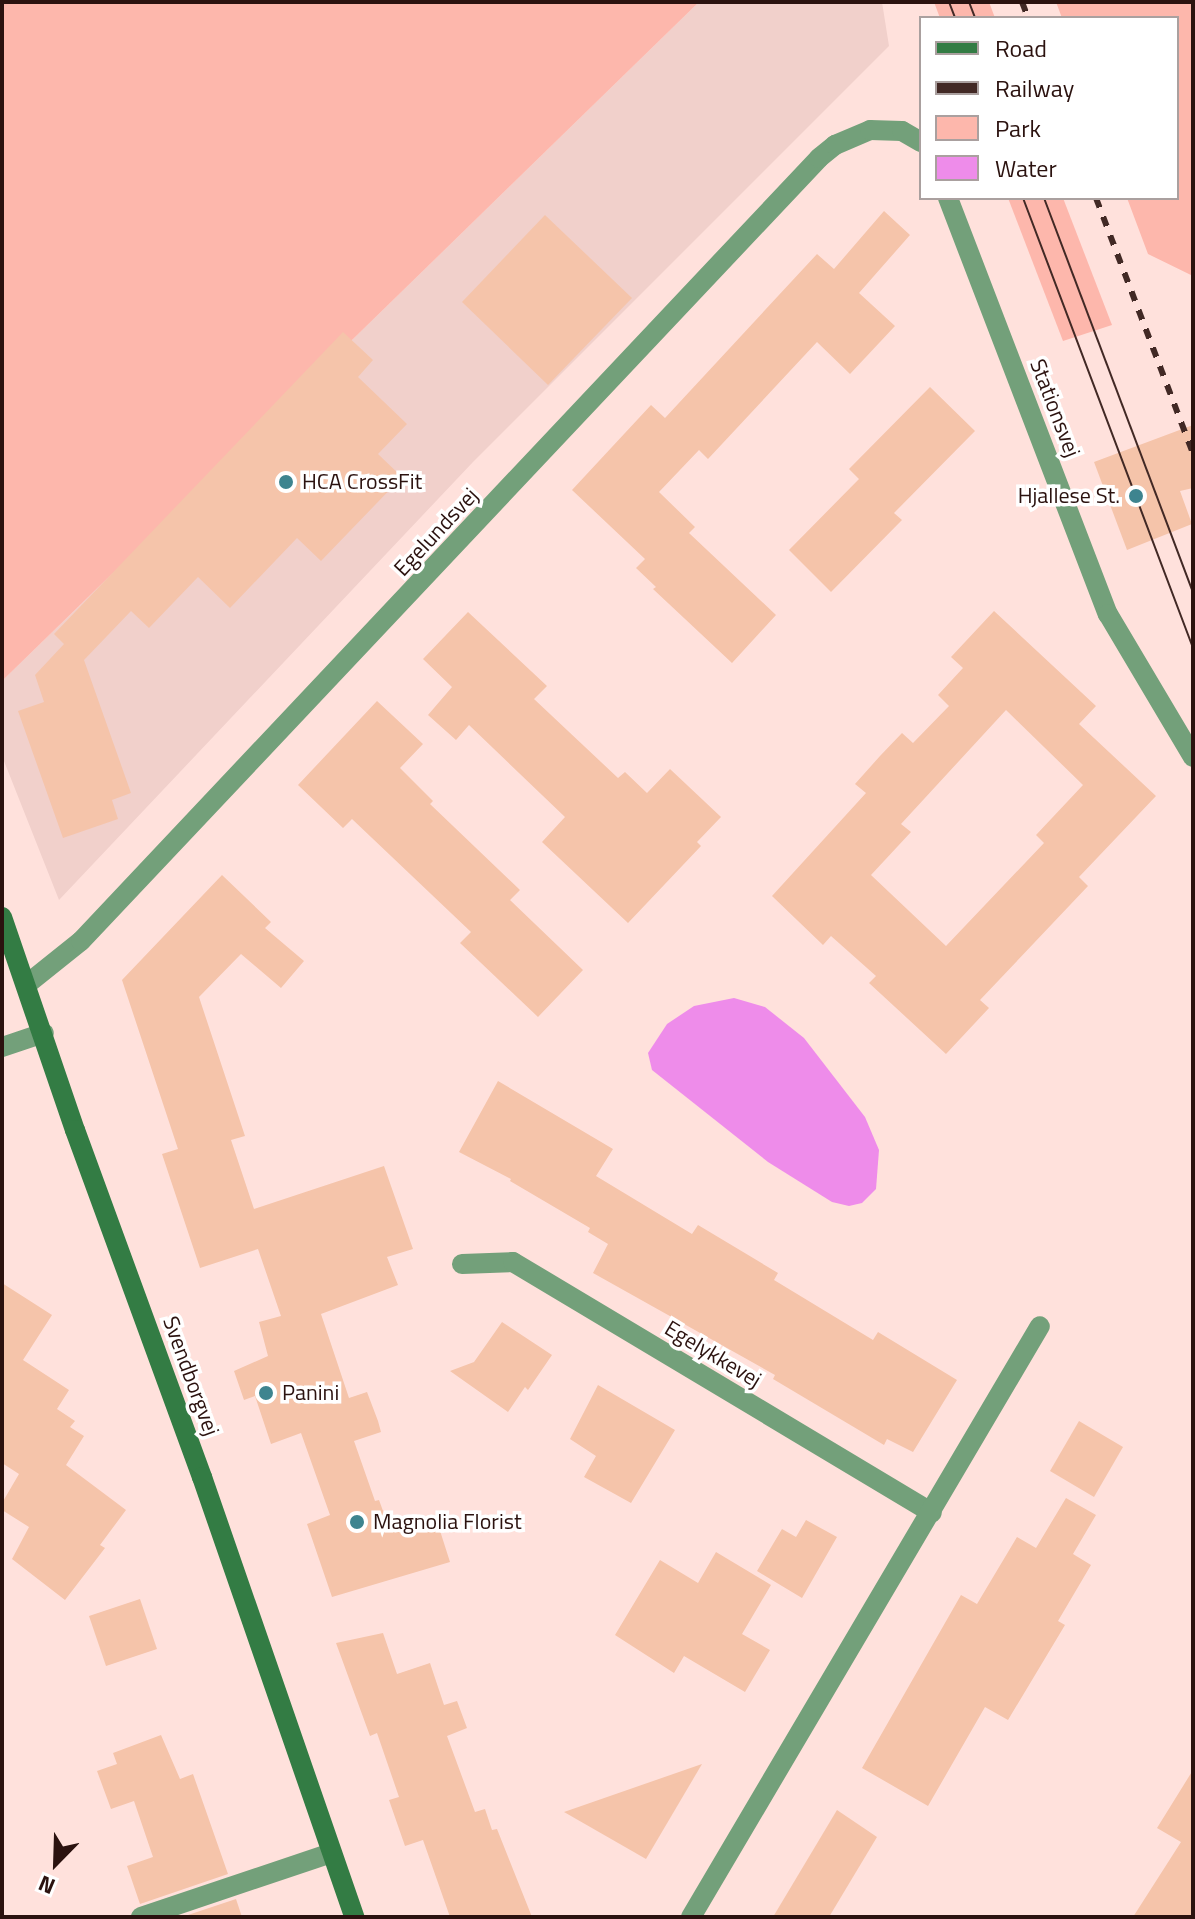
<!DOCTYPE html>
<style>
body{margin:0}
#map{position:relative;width:1195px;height:1919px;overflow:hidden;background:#ffe1dc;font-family:"Titillium Web",sans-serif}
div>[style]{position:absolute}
.built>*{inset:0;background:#f1d0cb}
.green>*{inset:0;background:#fdb7ac}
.water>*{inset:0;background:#ee8cea}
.building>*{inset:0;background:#f5c4aa}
.minor>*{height:20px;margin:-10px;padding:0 10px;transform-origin:10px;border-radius:10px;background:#73a07a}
.secondary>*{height:20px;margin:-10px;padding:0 10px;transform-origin:10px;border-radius:10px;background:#337c44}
.tram>*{height:2px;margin:-1px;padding:0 1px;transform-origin:1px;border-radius:1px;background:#422925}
.rail>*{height:6px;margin-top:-3px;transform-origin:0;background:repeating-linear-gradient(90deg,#422925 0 10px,transparent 0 20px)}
.dots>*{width:22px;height:22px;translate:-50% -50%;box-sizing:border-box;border:4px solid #fff;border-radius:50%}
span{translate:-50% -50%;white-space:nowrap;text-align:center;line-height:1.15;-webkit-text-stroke:7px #fff;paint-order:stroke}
.street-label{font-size:22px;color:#2b120f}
.poi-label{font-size:22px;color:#2b120f}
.left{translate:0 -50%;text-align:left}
.right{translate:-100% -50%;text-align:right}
.frame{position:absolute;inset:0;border:4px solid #2b120f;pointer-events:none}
.legend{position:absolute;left:919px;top:16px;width:260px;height:184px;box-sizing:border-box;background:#fff;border:2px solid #aaa09f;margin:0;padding:10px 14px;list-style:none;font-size:24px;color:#2b120f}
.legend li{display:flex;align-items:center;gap:16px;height:40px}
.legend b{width:40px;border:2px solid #aaa09f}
.north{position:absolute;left:16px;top:1823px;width:80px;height:80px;-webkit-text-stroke:6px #fff;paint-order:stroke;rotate:203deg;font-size:22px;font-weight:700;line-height:32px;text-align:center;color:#2b120f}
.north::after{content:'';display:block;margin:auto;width:28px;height:36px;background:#2b120f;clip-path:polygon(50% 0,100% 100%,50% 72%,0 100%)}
</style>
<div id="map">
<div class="built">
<div style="clip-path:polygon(699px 2px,882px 2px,889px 46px,473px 462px,59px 900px,2px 756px,2px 681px)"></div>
</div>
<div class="green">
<div style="clip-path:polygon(2px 2px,699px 2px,2px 681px)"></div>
<div style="clip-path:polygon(934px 2px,989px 2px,995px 18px,940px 18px)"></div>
<div style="clip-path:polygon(1056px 2px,1193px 2px,1193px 276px,1148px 254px,1127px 198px,1177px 198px,1177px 18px,1062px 18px)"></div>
<div style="clip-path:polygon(1008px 198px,1063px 198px,1112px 325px,1063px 341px)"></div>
</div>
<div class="water">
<div style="clip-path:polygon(734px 998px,765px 1007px,804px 1038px,865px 1117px,879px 1150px,876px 1189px,862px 1203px,849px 1206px,832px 1202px,768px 1162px,652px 1070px,648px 1053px,667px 1024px,694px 1006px)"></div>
</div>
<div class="building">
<div style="clip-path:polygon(884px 211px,910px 235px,859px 293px,895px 326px,850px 374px,817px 342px,708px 459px,699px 450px,659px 492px,695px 527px,689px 533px,776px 615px,732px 663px,653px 589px,656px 587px,636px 568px,645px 559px,572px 490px,651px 405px,665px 418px,817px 254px,834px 269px)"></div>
<div style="clip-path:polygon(545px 215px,632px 298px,548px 385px,462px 302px)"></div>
<div style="clip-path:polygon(343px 332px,373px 360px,358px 377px,407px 424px,378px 454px,402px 477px,321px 561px,297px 538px,230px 608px,198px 577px,149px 628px,131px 611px,84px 660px,131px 793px,112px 800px,118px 819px,63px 838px,18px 711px,44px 702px,35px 675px,64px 644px,54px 634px)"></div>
<div style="clip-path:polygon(930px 387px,975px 431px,894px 513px,902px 520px,831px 592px,789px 550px,859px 479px,849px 469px)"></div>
<div style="clip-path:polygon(1193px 425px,1193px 488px,1180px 491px,1192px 524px,1127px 550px,1094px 462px)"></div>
<div style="clip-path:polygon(evenodd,994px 611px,1096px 706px,1079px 724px,1156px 796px,1079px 877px,1088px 886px,980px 1000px,989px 1008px,946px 1054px,869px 983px,876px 976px,831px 936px,823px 945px,772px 896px,866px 793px,855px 784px,880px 756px,902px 733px,913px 743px,949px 706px,938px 695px,963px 668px,951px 657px,994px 611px,1006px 710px,1083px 785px,1036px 835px,1044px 843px,946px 946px,871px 875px,911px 832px,901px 824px,1006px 710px)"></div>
<div style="clip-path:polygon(468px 612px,547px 686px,534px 699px,618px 778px,625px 772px,647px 793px,670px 769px,721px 817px,697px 842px,701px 846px,628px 923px,542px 842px,565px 817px,469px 725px,456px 740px,428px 715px,452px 687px,423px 659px)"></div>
<div style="clip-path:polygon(377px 701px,423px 744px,400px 768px,433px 801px,430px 804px,520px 890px,510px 900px,583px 970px,538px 1017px,460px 943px,471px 932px,352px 819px,343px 828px,298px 785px)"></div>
<div style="clip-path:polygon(222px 875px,271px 922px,265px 928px,304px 961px,281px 988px,241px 954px,199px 997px,245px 1136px,231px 1140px,254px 1209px,384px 1166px,413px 1249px,387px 1257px,398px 1285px,321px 1314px,349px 1398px,367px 1392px,378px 1421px,381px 1432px,354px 1441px,375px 1501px,379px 1500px,390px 1530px,435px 1515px,450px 1562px,332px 1597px,307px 1524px,330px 1515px,301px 1433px,271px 1444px,255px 1396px,244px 1400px,234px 1371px,268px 1356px,259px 1322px,281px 1316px,258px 1249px,200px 1268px,162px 1154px,178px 1149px,122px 980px)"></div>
<div style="clip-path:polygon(498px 1081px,613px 1149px,596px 1176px,692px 1234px,698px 1225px,778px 1273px,774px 1280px,873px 1340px,878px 1332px,957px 1380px,913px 1452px,887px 1439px,884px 1445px,773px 1379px,775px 1375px,593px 1273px,608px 1244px,588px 1232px,590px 1228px,510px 1181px,511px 1179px,459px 1152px)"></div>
<div style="clip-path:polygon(2px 1283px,52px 1315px,23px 1360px,69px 1390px,57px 1409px,75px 1421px,70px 1427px,84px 1436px,66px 1465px,126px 1510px,100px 1545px,105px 1548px,65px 1600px,12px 1559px,29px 1527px,2px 1510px,2px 1503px,19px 1474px,2px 1463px)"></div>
<div style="clip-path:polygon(502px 1322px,552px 1355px,528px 1390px,525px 1387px,508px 1412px,450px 1371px,474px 1362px)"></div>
<div style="clip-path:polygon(598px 1385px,675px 1430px,631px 1503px,584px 1477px,596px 1456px,570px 1439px)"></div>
<div style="clip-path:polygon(1079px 1421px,1123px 1447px,1094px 1497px,1050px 1471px)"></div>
<div style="clip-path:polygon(1066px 1498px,1096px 1515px,1073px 1554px,1091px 1565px,1058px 1621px,1065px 1625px,1008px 1720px,985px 1707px,928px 1806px,862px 1768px,961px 1595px,977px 1604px,1017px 1537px,1036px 1548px)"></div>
<div style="clip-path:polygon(806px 1520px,837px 1537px,802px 1598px,757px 1571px,782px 1529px,796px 1537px)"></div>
<div style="clip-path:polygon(716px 1552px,771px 1585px,742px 1634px,770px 1650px,745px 1692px,684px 1656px,674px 1673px,615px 1635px,660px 1560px,698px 1583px)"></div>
<div style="clip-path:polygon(140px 1599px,157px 1649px,106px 1666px,89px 1616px)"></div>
<div style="clip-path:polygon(383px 1633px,397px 1674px,430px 1663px,444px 1705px,457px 1701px,467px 1728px,447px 1736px,475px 1812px,485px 1809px,492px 1830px,497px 1829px,532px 1917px,450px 1917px,423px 1840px,405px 1846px,389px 1800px,399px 1797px,377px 1733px,370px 1736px,336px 1643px)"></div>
<div style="clip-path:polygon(161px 1735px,180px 1779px,193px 1774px,228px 1874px,140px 1904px,127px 1866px,153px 1857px,134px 1801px,111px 1809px,97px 1771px,117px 1764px,113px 1753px)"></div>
<div style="clip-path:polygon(702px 1764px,646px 1859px,564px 1812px)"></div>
<div style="clip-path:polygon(1193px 1770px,1193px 1917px,1133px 1917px,1181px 1842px,1157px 1828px)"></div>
<div style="clip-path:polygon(837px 1810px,877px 1837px,829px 1917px,773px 1917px)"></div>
<div style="clip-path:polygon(236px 1899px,242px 1917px,182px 1917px)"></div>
</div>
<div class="minor">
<div style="left:948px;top:198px;width:446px;rotate:69deg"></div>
<div style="left:1108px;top:614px;width:166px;rotate:59.3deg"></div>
<div style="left:26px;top:985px;width:70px;rotate:-38.7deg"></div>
<div style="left:81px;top:941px;width:1076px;rotate:-46.69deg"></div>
<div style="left:819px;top:158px;width:21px;rotate:-39deg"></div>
<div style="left:835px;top:145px;width:38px;rotate:-23deg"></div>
<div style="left:870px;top:130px;width:32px;rotate:2deg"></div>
<div style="left:902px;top:131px;width:22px;rotate:30deg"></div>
<div style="left:2px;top:1047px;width:44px;rotate:-18.4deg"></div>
<div style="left:462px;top:1264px;width:51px;rotate:-2.2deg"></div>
<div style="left:513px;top:1262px;width:488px;rotate:30.9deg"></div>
<div style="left:141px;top:1917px;width:200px;rotate:-18.6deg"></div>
<div style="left:691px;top:1917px;width:686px;rotate:-59.44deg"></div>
</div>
<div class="secondary">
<div style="left:2px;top:917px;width:225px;rotate:71.1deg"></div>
<div style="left:75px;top:1130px;width:370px;rotate:69.9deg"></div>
<div style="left:202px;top:1477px;width:466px;rotate:70.9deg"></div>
</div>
<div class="tram">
<div style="left:949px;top:2px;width:17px;rotate:69deg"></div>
<div style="left:969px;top:2px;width:17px;rotate:69deg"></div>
<div style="left:1023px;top:198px;width:480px;rotate:69.3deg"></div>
<div style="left:1044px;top:198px;width:421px;rotate:69.3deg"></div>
</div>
<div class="rail">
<div style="left:1022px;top:2px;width:17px;rotate:69deg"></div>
<div style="left:1096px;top:198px;width:274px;rotate:69.2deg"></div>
</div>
<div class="dots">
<div style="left:286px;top:482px;background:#3e848f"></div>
<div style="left:1136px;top:496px;background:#3e848f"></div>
<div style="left:266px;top:1393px;background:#3e848f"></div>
<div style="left:357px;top:1522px;background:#3e848f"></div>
</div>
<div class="street-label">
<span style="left:1055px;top:408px;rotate:69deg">Stationsvej</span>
<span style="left:436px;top:532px;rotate:-47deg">Egelundsvej</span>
<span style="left:713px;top:1354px;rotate:31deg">Egelykkevej</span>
<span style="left:191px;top:1376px;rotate:70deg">Svendborgvej</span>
</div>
<div class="poi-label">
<span class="left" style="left:302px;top:482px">HCA CrossFit</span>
<span class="right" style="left:1120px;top:496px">Hjallese St.</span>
<span class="left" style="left:282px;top:1393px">Panini</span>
<span class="left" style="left:373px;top:1522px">Magnolia Florist</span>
</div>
<div class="frame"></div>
<ul class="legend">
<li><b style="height:10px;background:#337c44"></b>Road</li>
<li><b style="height:10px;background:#422925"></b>Railway</li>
<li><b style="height:22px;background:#fdb7ac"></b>Park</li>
<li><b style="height:22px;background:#ee8cea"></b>Water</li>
</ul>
<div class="north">N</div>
</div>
